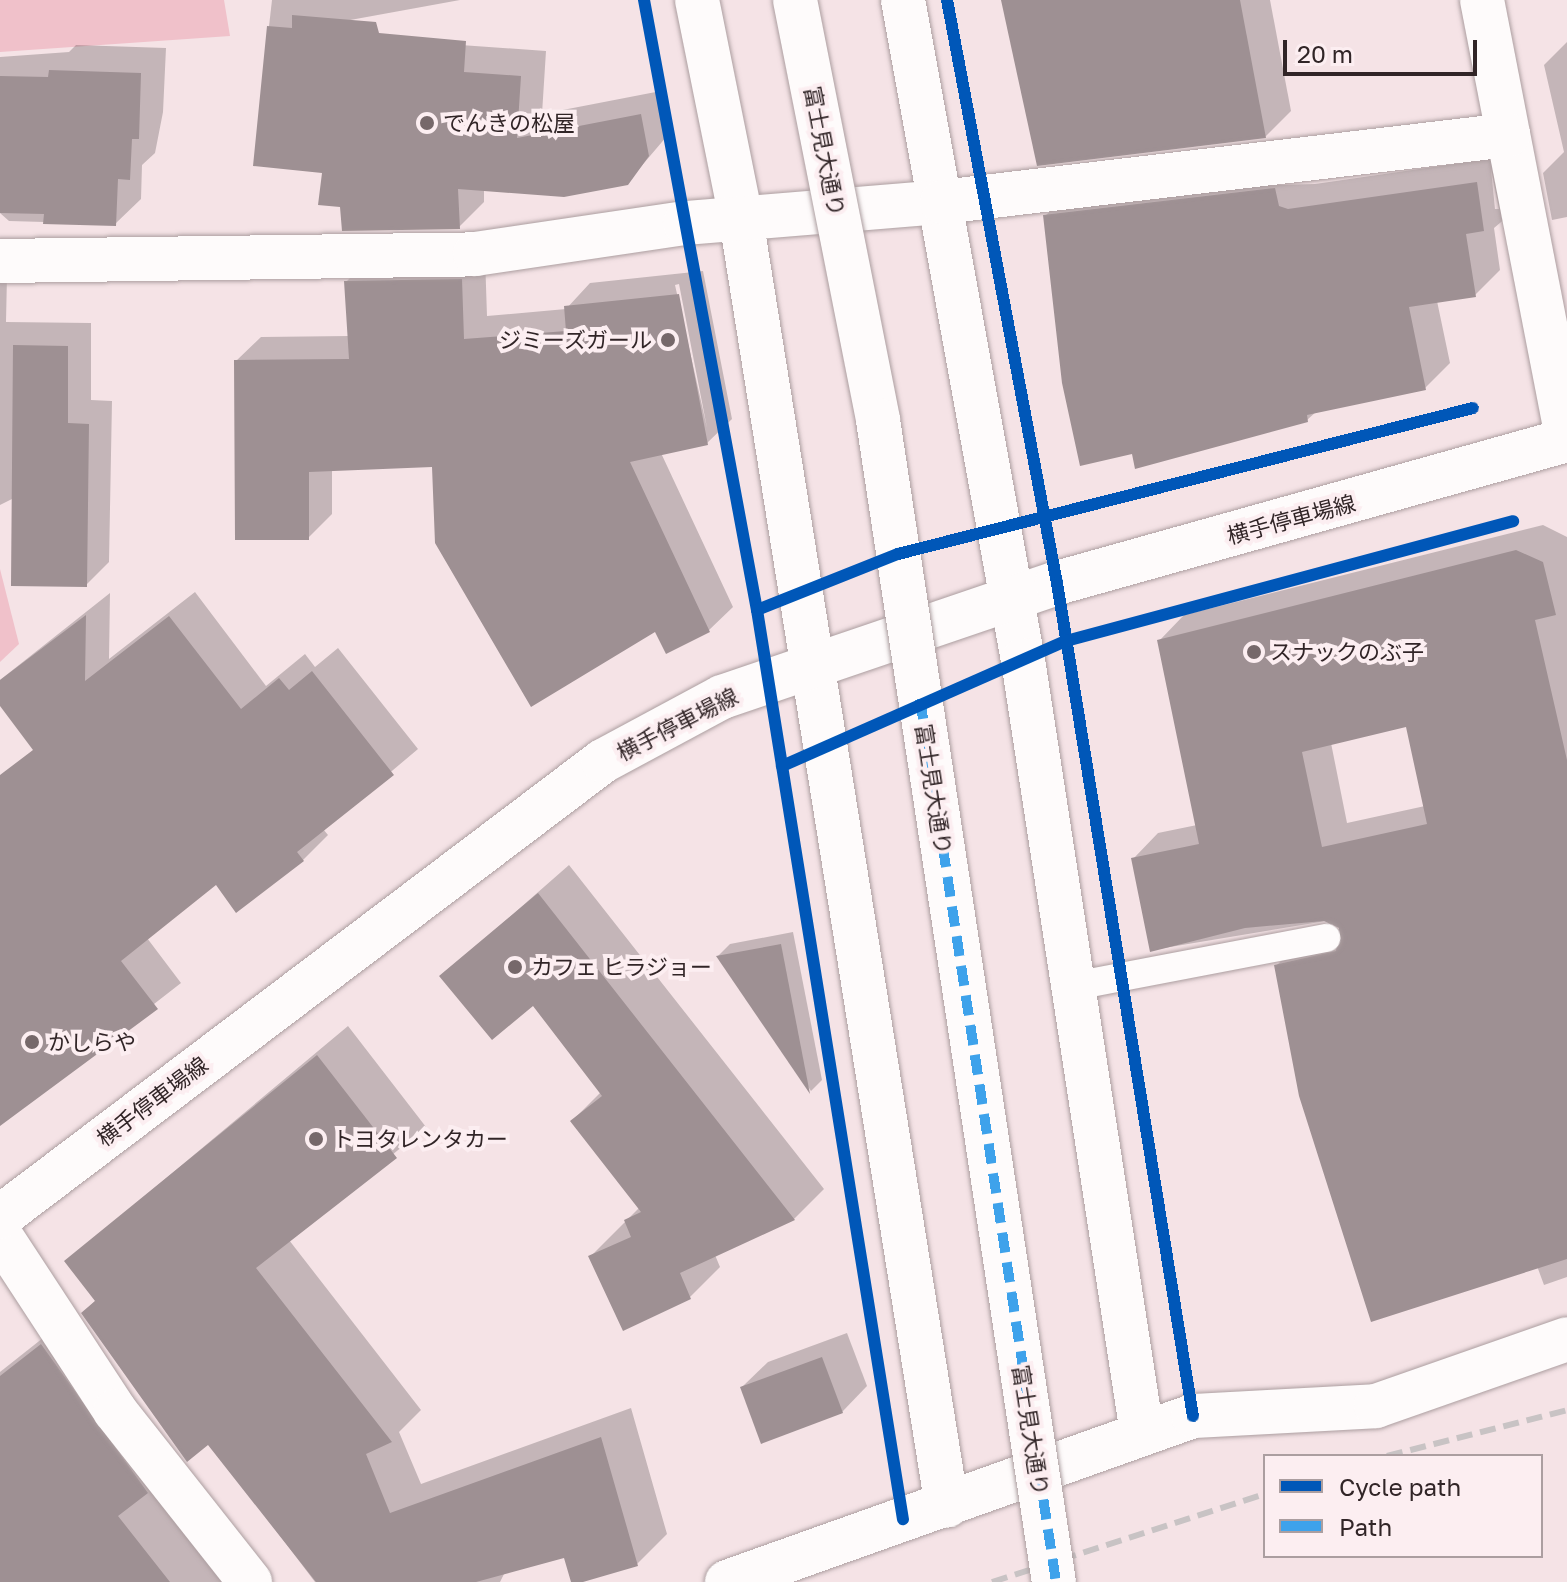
<!DOCTYPE html>
<meta charset="utf-8">
<style>
body{margin:0}
#map{position:relative;width:1567px;height:1582px;overflow:hidden;background:#f5e3e6;font-family:"Golos Text","Noto Sans JP",sans-serif}
div>[style]{position:absolute}
.green>*{inset:0;background:#f0c1ca}
.shadow>*{inset:0;background:#0003}
.building>*{inset:0;background:#9e9093}
.roads{filter:drop-shadow(0 0 2px #ac9ea0) drop-shadow(0 0 2px #ac9ea0)}
.service>*{height:28px;margin:-14px;padding:0 14px;transform-origin:14px;border-radius:14px;background:#fefbfb}
.minor>*{height:44px;margin:-22px;padding:0 22px;transform-origin:22px;border-radius:22px;background:#fefbfb}
.primary>*{height:44px;margin:-22px;padding:0 22px;transform-origin:22px;border-radius:22px;background:#fefbfb}
.rail>*{height:6px;margin-top:-3px;transform-origin:0;background:repeating-linear-gradient(90deg,#c8c3c4 0 16px,transparent 0 24px)}
.bridges{filter:drop-shadow(0 0 2px #ac9ea0) drop-shadow(0 0 2px #ac9ea0)}
.tertiary-bridge>*{height:44px;margin:-22px;padding:0 22px;transform-origin:22px;border-radius:22px;background:#fefbfb}
.quiet>*{height:10px;margin-top:-5px;transform-origin:0;background:repeating-linear-gradient(90deg,#3ea2eb 0 20px,transparent 0 30px)}
.cycleway>*{height:12px;margin:-6px;padding:0 6px;transform-origin:6px;border-radius:6px;background:#0057b8}
.dots>*{width:22px;height:22px;translate:-50% -50%;box-sizing:border-box;border:4px solid #fceef1;border-radius:50%}
span{translate:-50% -50%;white-space:nowrap;text-align:center;line-height:1.15;-webkit-text-stroke:8px #fceef1;paint-order:stroke}
.poi-label{font-size:22px;color:#312527}
.left{translate:0 -50%;text-align:left}
.right{translate:-100% -50%;text-align:right}
.street-label{font-size:22px;color:#312527}
.legend{position:absolute;left:1263px;top:1454px;width:280px;height:104px;box-sizing:border-box;background:#fceef1;border:2px solid #ab9ea0;margin:0;padding:10px 14px;list-style:none;font-size:24px;color:#312527}
.legend li{display:flex;align-items:center;gap:16px;height:40px}
.legend b{width:40px;border:2px solid #ab9ea0}
.scale{position:absolute;left:1283px;top:40px;width:194px;height:36px;box-sizing:border-box;border:4px solid #312527;border-top:0;padding-left:10px;font-size:24px;line-height:28px;white-space:nowrap;color:#312527;-webkit-text-stroke:6px #fceef1;paint-order:stroke}
</style>
<div id="map">
<div class="green">
<div style="clip-path:polygon(0 0,224px 0,230px 36px,0 52px)"></div>
<div style="clip-path:polygon(0 569px,19px 644px,0 662px)"></div>
</div>
<div class="shadow">
<div style="clip-path:polygon(272px 0,460px 0,268px 35px)"></div>
<div style="clip-path:polygon(1003px 0,1270px 0,1291px 111px,1265px 137px)"></div>
<div style="clip-path:polygon(292px 33px,546px 51px,542px 114px,666px 90px,673px 129px,627px 183px,484px 189px,484px 202px,459px 227px,342px 205px,324px 171px)"></div>
<div style="clip-path:polygon(1567px 42px,1567px 217px,1552px 220px,1543px 173px,1564px 152px,1544px 65px)"></div>
<div style="clip-path:polygon(76px 45px,166px 48px,163px 112px,155px 153px,142px 165px,141px 199px,115px 224px,9px 221px,0 213px,0 57px,69px 52px)"></div>
<div style="clip-path:polygon(evenodd,1516px 155px,1525px 202px,1494px 228px,1500px 270px,1475px 295px,1437px 301px,1450px 363px,1425px 388px,1317px 411px,1307px 420px,1134px 451px,1045px 216px,1071px 191px,1315px 184px,1516px 155px,1491px 169px,1499px 209px,1495px 209px,1491px 169px)"></div>
<div style="clip-path:polygon(evenodd,485px 256px,487px 316px,566px 309px,590px 283px,703px 271px,732px 419px,707px 443px,661px 453px,733px 607px,708px 631px,656px 630px,434px 465px,332px 469px,332px 514px,308px 538px,236px 361px,261px 337px,349px 336px,346px 282px,370px 258px,485px 256px,679px 284px,707px 428px,675px 285px,679px 284px)"></div>
<div style="clip-path:polygon(0 276px,7px 276px,6px 322px,91px 323px,91px 400px,112px 401px,109px 562px,86px 585px,14px 498px,0 505px)"></div>
<div style="clip-path:polygon(evenodd,1543px 525px,1567px 537px,1567px 1277px,1544px 1285px,1537px 1266px,1276px 966px,1301px 941px,1344px 932px,1332px 920px,1152px 950px,1133px 859px,1158px 833px,1197px 825px,1159px 641px,1184px 615px,1543px 525px,1408px 725px,1425px 806px,1347px 823px,1331px 743px,1408px 725px)"></div>
<div style="clip-path:polygon(195px 592px,266px 686px,305px 654px,315px 667px,338px 648px,418px 749px,323px 829px,328px 835px,303px 860px,237px 910px,217px 882px,147px 938px,181px 983px,0 1124px,0 791px,34px 749px,0 702px,0 680px,110px 593px,109px 659px)"></div>
<div style="clip-path:polygon(569px 865px,824px 1189px,794px 1219px,715px 1255px,720px 1267px,690px 1297px,591px 1256px,640px 1207px,572px 1121px,601px 1092px,533px 1003px,441px 977px)"></div>
<div style="clip-path:polygon(793px 932px,822px 1080px,811px 1091px,718px 956px,730px 944px)"></div>
<div style="clip-path:polygon(348px 1026px,426px 1127px,289px 1240px,421px 1410px,399px 1432px,421px 1484px,631px 1408px,667px 1534px,637px 1564px,576px 1582px,566px 1555px,505px 1572px,500px 1582px,315px 1582px,209px 1442px,187px 1459px,83px 1313px,97px 1299px,67px 1261px)"></div>
<div style="clip-path:polygon(72px 1315px,223px 1582px,0 1582px,0 1372px)"></div>
<div style="clip-path:polygon(847px 1333px,867px 1386px,842px 1412px,742px 1387px,768px 1362px)"></div>
</div>
<div class="building">
<div style="clip-path:polygon(1001px 0,1240px 0,1266px 138px,1037px 166px)"></div>
<div style="clip-path:polygon(292px 15px,376px 22px,379px 33px,466px 41px,464px 72px,521px 76px,517px 138px,641px 114px,649px 156px,628px 185px,564px 197px,458px 189px,460px 229px,342px 231px,340px 207px,318px 205px,322px 173px,253px 166px,267px 26px,292px 28px)"></div>
<div style="clip-path:polygon(49px 70px,141px 73px,139px 139px,132px 139px,130px 180px,118px 179px,116px 226px,43px 224px,44px 214px,0 213px,0 76px,48px 77px)"></div>
<div style="clip-path:polygon(1477px 182px,1484px 231px,1466px 234px,1476px 297px,1409px 307px,1426px 390px,1307px 415px,1308px 422px,1135px 469px,1132px 454px,1080px 466px,1062px 383px,1043px 215px,1275px 188px,1279px 206px,1288px 209px)"></div>
<div style="clip-path:polygon(462px 279px,464px 339px,566px 331px,564px 306px,679px 294px,708px 445px,630px 462px,710px 632px,666px 654px,655px 632px,531px 707px,435px 543px,432px 467px,309px 472px,309px 540px,235px 540px,234px 360px,349px 359px,344px 281px)"></div>
<div style="clip-path:polygon(13px 345px,68px 346px,68px 423px,89px 424px,87px 587px,11px 586px)"></div>
<div style="clip-path:polygon(evenodd,1516px 550px,1543px 562px,1556px 615px,1535px 620px,1567px 760px,1567px 1259px,1371px 1322px,1299px 1096px,1274px 965px,1336px 951px,1339px 928px,1324px 921px,1245px 928px,1150px 952px,1131px 858px,1199px 844px,1157px 640px,1516px 550px,1406px 727px,1427px 824px,1322px 847px,1302px 752px,1406px 727px)"></div>
<div style="clip-path:polygon(86px 615px,85px 681px,169px 616px,241px 709px,279px 678px,289px 690px,312px 671px,394px 775px,297px 852px,304px 861px,236px 913px,216px 885px,121px 961px,158px 1009px,0 1126px,0 775px,33px 750px,0 706px,0 680px)"></div>
<div style="clip-path:polygon(538px 893px,795px 1220px,680px 1273px,691px 1299px,623px 1331px,588px 1256px,631px 1237px,624px 1220px,641px 1212px,570px 1121px,602px 1096px,533px 1006px,492px 1040px,439px 976px)"></div>
<div style="clip-path:polygon(781px 944px,810px 1094px,716px 956px)"></div>
<div style="clip-path:polygon(317px 1055px,397px 1158px,256px 1268px,392px 1442px,366px 1454px,390px 1513px,601px 1437px,638px 1566px,583px 1582px,571px 1582px,564px 1558px,476px 1582px,316px 1582px,208px 1445px,187px 1462px,81px 1313px,95px 1301px,64px 1261px)"></div>
<div style="clip-path:polygon(41px 1344px,148px 1493px,118px 1516px,170px 1582px,0 1582px,0 1376px)"></div>
<div style="clip-path:polygon(822px 1357px,843px 1413px,761px 1444px,740px 1387px)"></div>
</div>
<div class="roads">
<div class="service">
<div style="left:1069px;top:987px;width:262px;rotate:-10.8deg"></div>
</div>
<div class="minor">
<div style="left:697px;top:0;width:223px;rotate:78.6deg"></div>
<div style="left:741px;top:219px;width:1303px;rotate:80.91deg"></div>
<div style="left:903px;top:0;width:671px;rotate:79.7deg"></div>
<div style="left:1023px;top:660px;width:782px;rotate:81.25deg"></div>
<div style="left:1482px;top:0;width:446px;rotate:79deg"></div>
<div style="left:0;top:261px;width:475px;rotate:-0.8deg"></div>
<div style="left:475px;top:254px;width:212px;rotate:-8.4deg"></div>
<div style="left:685px;top:223px;width:258px;rotate:-4.7deg"></div>
<div style="left:942px;top:202px;width:570px;rotate:-6.75deg"></div>
<div style="left:0;top:1235px;width:210px;rotate:56.8deg"></div>
<div style="left:115px;top:1411px;width:218px;rotate:51.7deg"></div>
<div style="left:727px;top:1582px;width:495px;rotate:-19.6deg"></div>
<div style="left:1193px;top:1416px;width:183px;rotate:-3.1deg"></div>
<div style="left:1376px;top:1406px;width:202px;rotate:-19.3deg"></div>
</div>
<div class="primary">
<div style="left:0;top:1217px;width:756px;rotate:-37.1deg"></div>
<div style="left:603px;top:761px;width:135px;rotate:-28.3deg"></div>
<div style="left:722px;top:697px;width:354px;rotate:-18.8deg"></div>
<div style="left:1057px;top:583px;width:530px;rotate:-15.66deg"></div>
</div>
</div>
<div class="rail">
<div style="left:1387px;top:1456px;width:186px;rotate:-14.3deg"></div>
<div style="left:992px;top:1582px;width:287px;rotate:-17.9deg"></div>
</div>
<div class="bridges">
<div class="tertiary-bridge">
<div style="left:795px;top:0;width:428px;rotate:78.8deg"></div>
<div style="left:878px;top:420px;width:1175px;rotate:81.39deg"></div>
</div>
</div>
<div class="quiet">
<div style="left:920px;top:699px;width:893px;rotate:81.24deg"></div>
</div>
<div class="cycleway">
<div style="left:644px;top:0;width:620px;rotate:79.51deg"></div>
<div style="left:757px;top:610px;width:921px;rotate:80.88deg"></div>
<div style="left:947px;top:0;width:593px;rotate:79.32deg"></div>
<div style="left:1057px;top:583px;width:844px;rotate:80.73deg"></div>
<div style="left:757px;top:610px;width:152px;rotate:-21.7deg"></div>
<div style="left:898px;top:554px;width:593px;rotate:-14.25deg"></div>
<div style="left:782px;top:766px;width:310px;rotate:-23.8deg"></div>
<div style="left:1066px;top:641px;width:463px;rotate:-15deg"></div>
</div>
<div class="dots">
<div style="left:427px;top:123px;background:#76686a"></div>
<div style="left:668px;top:340px;background:#76686a"></div>
<div style="left:1254px;top:652px;background:#76686a"></div>
<div style="left:515px;top:967px;background:#76686a"></div>
<div style="left:32px;top:1042px;background:#76686a"></div>
<div style="left:316px;top:1139px;background:#76686a"></div>
</div>
<div class="poi-label">
<span class="left" style="left:443px;top:123px">でんきの松屋</span>
<span class="right" style="left:652px;top:340px">ジミーズガール</span>
<span class="left" style="left:1270px;top:652px">スナックのぶ子</span>
<span class="left" style="left:531px;top:967px">カフェ ヒラジョー</span>
<span class="left" style="left:48px;top:1042px">かしらや</span>
<span class="left" style="left:332px;top:1139px">トヨタレンタカー</span>
</div>
<div class="street-label">
<span style="left:825px;top:151px;rotate:79deg">富士見大通り</span>
<span style="left:1291px;top:519px;rotate:-15deg">横手停車場線</span>
<span style="left:677px;top:724px;rotate:-27deg">横手停車場線</span>
<span style="left:934px;top:789px;rotate:81deg">富士見大通り</span>
<span style="left:152px;top:1101px;rotate:-37deg">横手停車場線</span>
<span style="left:1031px;top:1430px;rotate:81deg">富士見大通り</span>
</div>
<ul class="legend">
<li><b style="height:10px;background:#0057b8"></b>Cycle path</li>
<li><b style="height:10px;background:#3ea2eb"></b>Path</li>
</ul>
<div class="scale">20 m</div>
</div>
